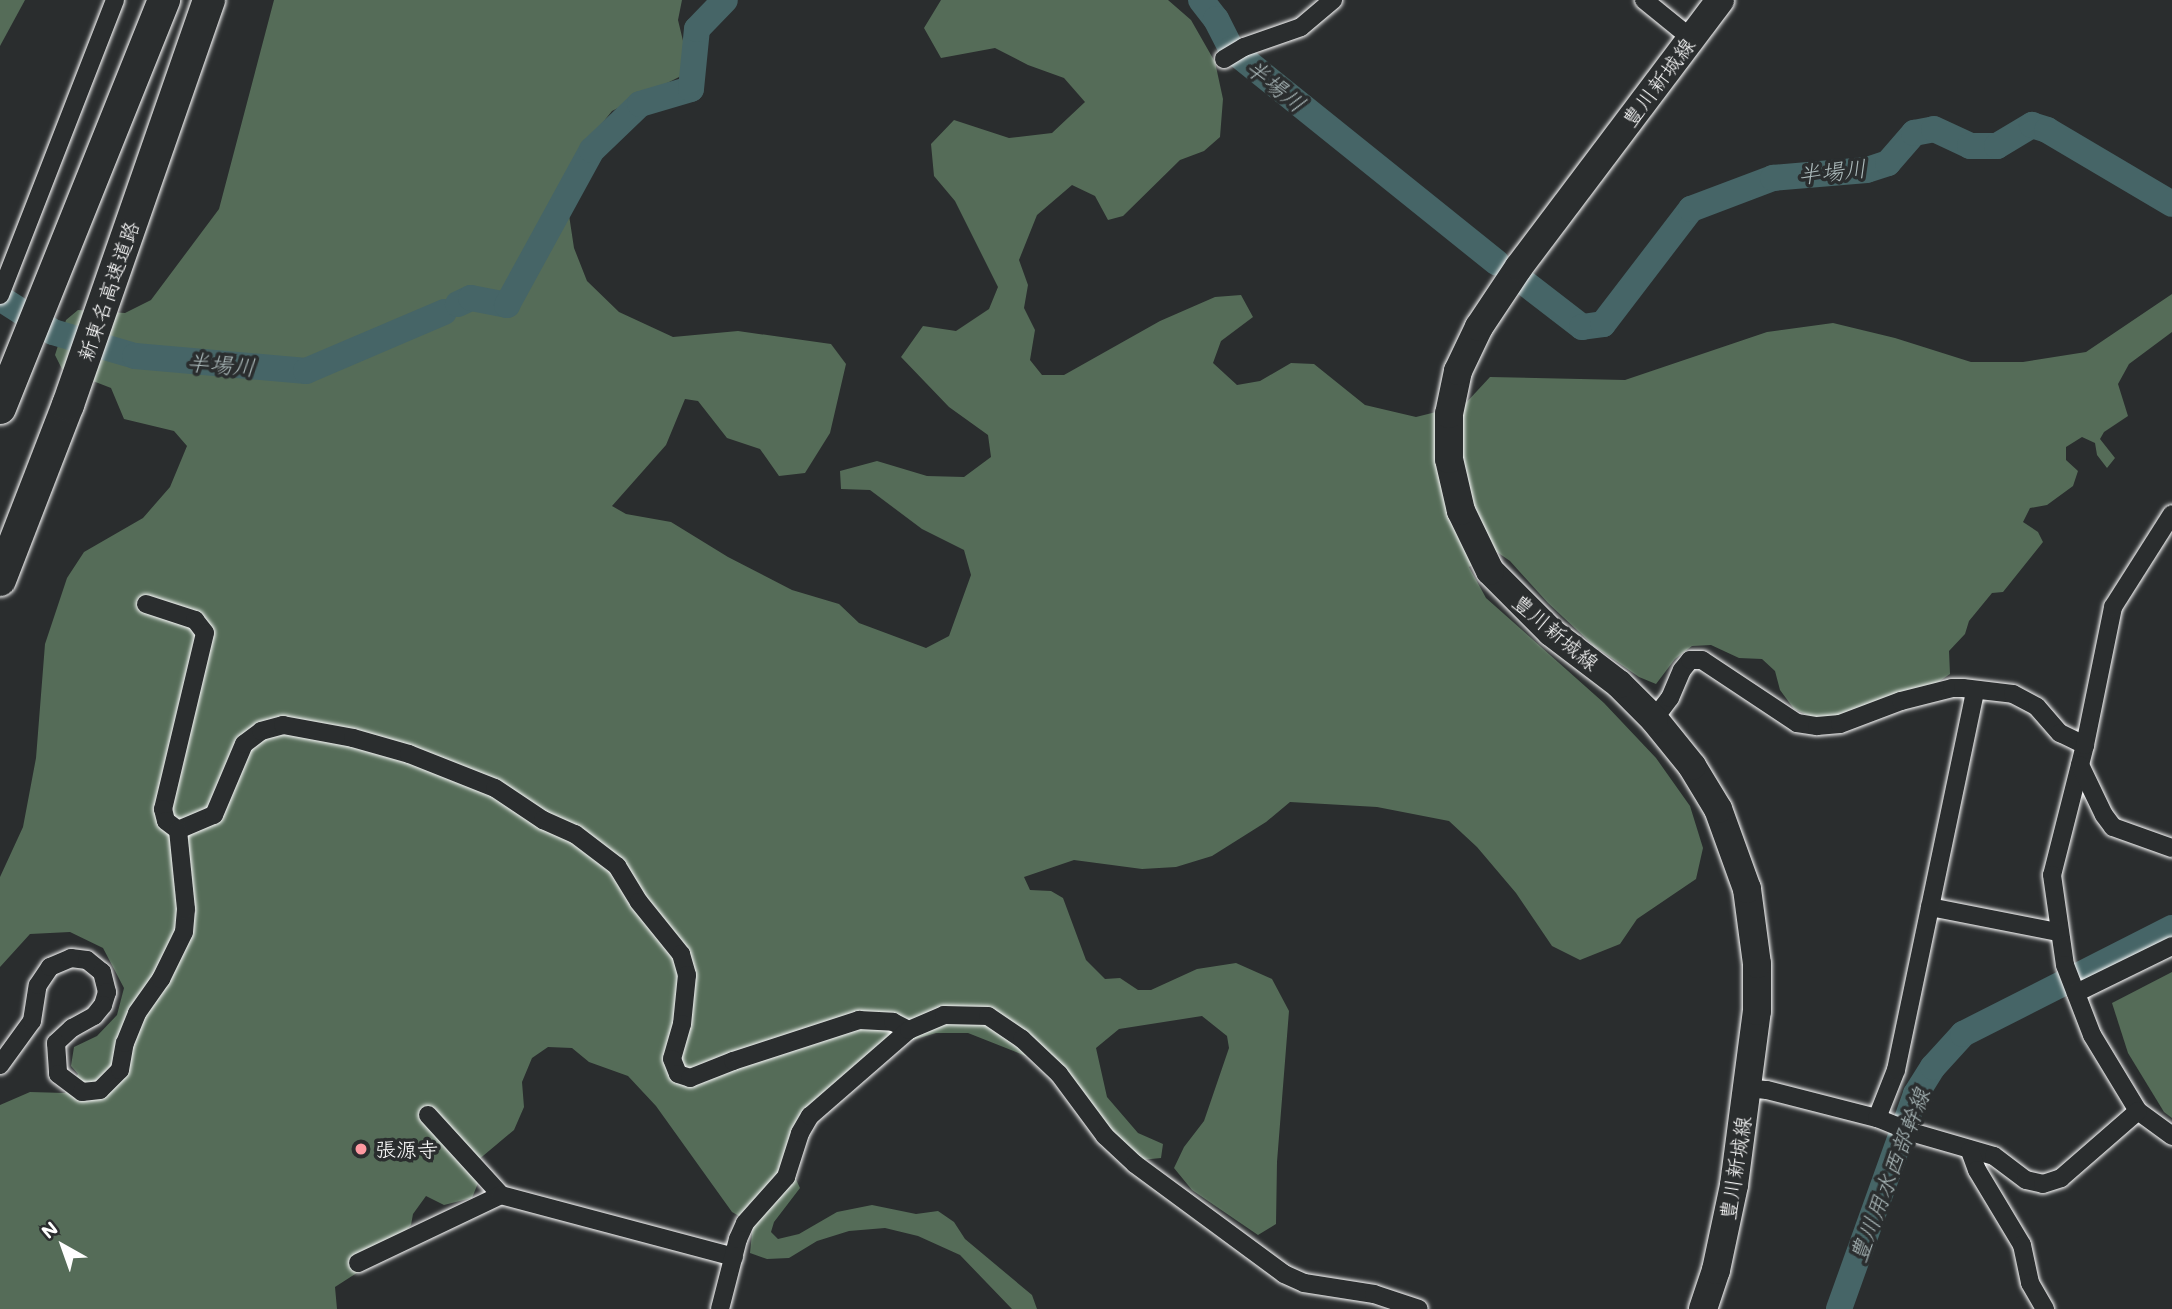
<!DOCTYPE html>
<meta charset="utf-8">
<style>
body{margin:0}
#map{position:relative;width:2172px;height:1309px;overflow:hidden;background:#2a2d2e;font-family:Mali,"Klee One",sans-serif}
div>[style]{position:absolute}
.green>*{inset:0;background:#556c58}
.river>*{height:26px;margin:-13px;padding:0 13px;transform-origin:13px;border-radius:13px;background:#466567}
.roads{filter:drop-shadow(0 0 2px #fff) drop-shadow(0 0 2px #fff)}
.minor>*{height:18px;margin:-9px;padding:0 9px;transform-origin:9px;border-radius:9px;background:#2a2d2e}
.primary>*{height:28px;margin:-14px;padding:0 14px;transform-origin:14px;border-radius:14px;background:#2a2d2e}
.motorway>*{height:32px;margin:-16px;padding:0 16px;transform-origin:16px;border-radius:16px;background:#2a2d2e}
.dots>*{width:19px;height:19px;translate:-50% -50%;box-sizing:border-box;border:4px solid #2a2d2e;border-radius:50%}
span{translate:-50% -50%;white-space:nowrap;text-align:center;line-height:1.15;-webkit-text-stroke:7px #2a2d2e;paint-order:stroke}
.street-label{font-size:21px;color:#fff}
.poi-label{font-size:21px;color:#fff}
.left{translate:0 -50%;text-align:left}
.water-label{font-size:23px;color:#acbabb;font-style:italic}
.north{position:absolute;left:28px;top:1211px;width:70px;height:70px;-webkit-text-stroke:5px #2a2d2e;paint-order:stroke;rotate:320deg;font-size:19px;font-weight:700;line-height:28px;text-align:center;color:#fff}
.north::after{content:'';display:block;margin:auto;width:24px;height:32px;background:#fff;clip-path:polygon(50% 0,100% 100%,50% 72%,0 100%)}
</style>
<div id="map">
<div class="green">
<div style="clip-path:polygon(0 0,25px 0,0 46px)"></div>
<div style="clip-path:polygon(274px 0,682px 0,678px 20px,684px 45px,681px 76px,612px 111px,579px 152px,564px 182px,574px 248px,587px 281px,619px 312px,673px 337px,738px 331px,831px 344px,846px 364px,830px 433px,805px 473px,779px 476px,760px 449px,727px 438px,698px 401px,685px 399px,666px 445px,612px 506px,626px 514px,671px 522px,728px 557px,792px 590px,839px 604px,859px 623px,926px 648px,949px 636px,971px 575px,964px 550px,922px 529px,870px 490px,841px 489px,840px 471px,877px 461px,927px 476px,964px 477px,991px 457px,988px 435px,949px 407px,901px 357px,923px 326px,956px 331px,989px 309px,998px 287px,955px 201px,934px 176px,931px 144px,954px 120px,1009px 138px,1052px 133px,1085px 102px,1064px 78px,1028px 65px,995px 48px,941px 58px,924px 28px,941px 0,1168px 0,1191px 20px,1215px 62px,1223px 99px,1220px 137px,1204px 151px,1180px 160px,1123px 216px,1108px 220px,1095px 196px,1072px 185px,1037px 215px,1019px 260px,1028px 285px,1024px 308px,1035px 330px,1030px 360px,1042px 375px,1064px 375px,1160px 321px,1215px 297px,1241px 295px,1253px 317px,1221px 341px,1213px 363px,1237px 385px,1260px 381px,1291px 363px,1314px 364px,1365px 405px,1416px 417px,1464px 405px,1490px 377px,1625px 380px,1767px 332px,1833px 323px,1895px 338px,1971px 362px,2023px 362px,2086px 352px,2172px 294px,2172px 332px,2129px 364px,2118px 384px,2128px 416px,2104px 432px,2100px 439px,2115px 458px,2107px 468px,2097px 455px,2095px 443px,2082px 437px,2066px 447px,2066px 460px,2078px 471px,2073px 486px,2047px 505px,2030px 508px,2023px 522px,2038px 532px,2043px 542px,2003px 592px,1992px 593px,1969px 621px,1965px 634px,1949px 651px,1950px 674px,1934px 685px,1840px 718px,1812px 717px,1794px 709px,1780px 690px,1775px 671px,1762px 659px,1739px 658px,1711px 645px,1692px 646px,1675px 659px,1656px 684px,1639px 677px,1594px 646px,1548px 603px,1510px 561px,1494px 550px,1469px 567px,1486px 598px,1604px 703px,1656px 758px,1690px 806px,1703px 848px,1696px 879px,1637px 919px,1620px 944px,1580px 960px,1552px 946px,1516px 893px,1477px 847px,1449px 821px,1377px 807px,1290px 802px,1266px 822px,1212px 856px,1176px 867px,1142px 869px,1074px 860px,1024px 877px,1030px 890px,1051px 891px,1063px 898px,1086px 960px,1105px 979px,1120px 978px,1138px 990px,1151px 990px,1197px 969px,1236px 963px,1272px 979px,1289px 1011px,1277px 1162px,1276px 1224px,1258px 1235px,1192px 1190px,1174px 1168px,1184px 1147px,1204px 1121px,1229px 1048px,1227px 1036px,1202px 1016px,1119px 1029px,1096px 1048px,1107px 1097px,1138px 1133px,1163px 1144px,1161px 1158px,1141px 1160px,1031px 1058px,968px 1033px,936px 1033px,899px 1044px,838px 1080px,803px 1117px,787px 1160px,800px 1188px,774px 1222px,771px 1232px,778px 1239px,799px 1234px,837px 1212px,872px 1205px,916px 1214px,938px 1211px,954px 1222px,965px 1239px,1032px 1295px,1037px 1309px,1012px 1309px,960px 1255px,918px 1236px,885px 1228px,849px 1231px,817px 1241px,789px 1258px,767px 1259px,750px 1253px,753px 1224px,732px 1212px,656px 1106px,628px 1076px,589px 1062px,572px 1048px,548px 1047px,532px 1058px,522px 1082px,524px 1107px,514px 1130px,471px 1166px,478px 1183px,472px 1198px,444px 1205px,426px 1196px,413px 1214px,411px 1225px,380px 1258px,335px 1287px,337px 1309px,0 1309px,0 1105px,30px 1092px,65px 1093px,78px 1074px,71px 1066px,74px 1047px,97px 1036px,117px 1015px,124px 988px,103px 948px,70px 932px,30px 934px,0 967px,0 877px,23px 827px,36px 758px,45px 644px,67px 578px,84px 552px,143px 518px,170px 487px,187px 446px,174px 431px,124px 419px,111px 388px,62px 369px,55px 355px,66px 320px,78px 310px,125px 313px,151px 300px,219px 209px)"></div>
<div style="clip-path:polygon(2172px 972px,2172px 1118px,2164px 1112px,2128px 1053px,2112px 1003px)"></div>
</div>
<div class="river">
<div style="left:1201px;top:0;width:24px;rotate:52deg"></div>
<div style="left:1216px;top:19px;width:34px;rotate:63deg"></div>
<div style="left:1231px;top:49px;width:341px;rotate:38.8deg"></div>
<div style="left:1525px;top:283px;width:72px;rotate:37.7deg"></div>
<div style="left:1582px;top:327px;width:21px;rotate:-8deg"></div>
<div style="left:1603px;top:324px;width:145px;rotate:-52.6deg"></div>
<div style="left:1691px;top:209px;width:88px;rotate:-20.7deg"></div>
<div style="left:1773px;top:178px;width:94px;rotate:-4.9deg"></div>
<div style="left:1867px;top:170px;width:22px;rotate:-18deg"></div>
<div style="left:1888px;top:163px;width:40px;rotate:-49deg"></div>
<div style="left:1914px;top:133px;width:20px;rotate:-11deg"></div>
<div style="left:1934px;top:129px;width:40px;rotate:25deg"></div>
<div style="left:1970px;top:146px;width:27px"></div>
<div style="left:1997px;top:146px;width:41px;rotate:-31deg"></div>
<div style="left:2032px;top:125px;width:16px;rotate:18deg"></div>
<div style="left:2047px;top:130px;width:145px;rotate:30.6deg"></div>
<div style="left:0;top:298px;width:63px;rotate:32.7deg"></div>
<div style="left:53px;top:332px;width:85px;rotate:16.3deg"></div>
<div style="left:135px;top:356px;width:172px;rotate:5deg"></div>
<div style="left:306px;top:371px;width:150px;rotate:-23.1deg"></div>
<div style="left:458px;top:304px;width:14px;rotate:-25deg"></div>
<div style="left:471px;top:298px;width:37px;rotate:11deg"></div>
<div style="left:507px;top:305px;width:177px;rotate:-61.3deg"></div>
<div style="left:592px;top:150px;width:66px;rotate:-43.8deg"></div>
<div style="left:640px;top:104px;width:53px;rotate:-16.4deg"></div>
<div style="left:691px;top:89px;width:60px;rotate:-84.3deg"></div>
<div style="left:697px;top:29px;width:40px;rotate:-46deg"></div>
<div style="left:1839px;top:1309px;width:228px;rotate:-70.3deg"></div>
<div style="left:1916px;top:1094px;width:32px;rotate:-58deg"></div>
<div style="left:1933px;top:1067px;width:45px;rotate:-47.7deg"></div>
<div style="left:1963px;top:1034px;width:234px;rotate:-26.9deg"></div>
</div>
<div class="roads">
<div class="minor">
<div style="left:1644px;top:0;width:60px;rotate:39deg"></div>
<div style="left:1224px;top:59px;width:23px;rotate:-31deg"></div>
<div style="left:1244px;top:47px;width:60px;rotate:-19.3deg"></div>
<div style="left:1301px;top:27px;width:42px;rotate:-40.2deg"></div>
<div style="left:0;top:295px;width:317px;rotate:-68.7deg"></div>
<div style="left:146px;top:604px;width:52px;rotate:18.1deg"></div>
<div style="left:195px;top:620px;width:16px;rotate:52deg"></div>
<div style="left:205px;top:633px;width:181px;rotate:103.4deg"></div>
<div style="left:163px;top:809px;width:12px;rotate:76deg"></div>
<div style="left:166px;top:821px;width:15px;rotate:37deg"></div>
<div style="left:1654px;top:719px;width:26px;rotate:-53deg"></div>
<div style="left:1670px;top:698px;width:30px;rotate:-67deg"></div>
<div style="left:1682px;top:670px;width:13px;rotate:-51deg"></div>
<div style="left:1690px;top:660px;width:12px"></div>
<div style="left:1702px;top:660px;width:114px;rotate:33.6deg"></div>
<div style="left:1797px;top:723px;width:20px;rotate:9deg"></div>
<div style="left:1817px;top:726px;width:23px;rotate:-5deg"></div>
<div style="left:1840px;top:724px;width:65px;rotate:-20.7deg"></div>
<div style="left:1901px;top:701px;width:53px;rotate:-14.3deg"></div>
<div style="left:1952px;top:688px;width:11px"></div>
<div style="left:1963px;top:688px;width:50px;rotate:6.8deg"></div>
<div style="left:2013px;top:694px;width:27px;rotate:28deg"></div>
<div style="left:2037px;top:707px;width:35px;rotate:49deg"></div>
<div style="left:2060px;top:733px;width:28px;rotate:26deg"></div>
<div style="left:2085px;top:745px;width:134px;rotate:104.2deg"></div>
<div style="left:2052px;top:875px;width:91px;rotate:81.8deg"></div>
<div style="left:2065px;top:965px;width:75px;rotate:68.9deg"></div>
<div style="left:2092px;top:1035px;width:89px;rotate:58.8deg"></div>
<div style="left:2138px;top:1111px;width:42px;rotate:36.3deg"></div>
<div style="left:2085px;top:745px;width:141px;rotate:-78.5deg"></div>
<div style="left:2113px;top:607px;width:110px;rotate:-57.6deg"></div>
<div style="left:2080px;top:765px;width:55px;rotate:64.4deg"></div>
<div style="left:2104px;top:815px;width:15px;rotate:53deg"></div>
<div style="left:2113px;top:827px;width:63px;rotate:19.6deg"></div>
<div style="left:178px;top:830px;width:39px;rotate:-23deg"></div>
<div style="left:214px;top:815px;width:77px;rotate:-67.1deg"></div>
<div style="left:244px;top:744px;width:21px;rotate:-37deg"></div>
<div style="left:261px;top:731px;width:23px;rotate:-15deg"></div>
<div style="left:283px;top:725px;width:71px;rotate:10.5deg"></div>
<div style="left:353px;top:738px;width:58px;rotate:15.9deg"></div>
<div style="left:409px;top:754px;width:92px;rotate:21.6deg"></div>
<div style="left:495px;top:788px;width:58px;rotate:33.7deg"></div>
<div style="left:543px;top:820px;width:35px;rotate:24deg"></div>
<div style="left:575px;top:834px;width:53px;rotate:37.3deg"></div>
<div style="left:617px;top:866px;width:42px;rotate:58.6deg"></div>
<div style="left:639px;top:902px;width:67px;rotate:51.1deg"></div>
<div style="left:681px;top:954px;width:22px;rotate:74deg"></div>
<div style="left:687px;top:975px;width:49px;rotate:95.8deg"></div>
<div style="left:682px;top:1024px;width:36px;rotate:106deg"></div>
<div style="left:672px;top:1059px;width:16px;rotate:68deg"></div>
<div style="left:678px;top:1074px;width:13px;rotate:18deg"></div>
<div style="left:690px;top:1078px;width:46px;rotate:-21.6deg"></div>
<div style="left:733px;top:1061px;width:133px;rotate:-18deg"></div>
<div style="left:859px;top:1020px;width:34px;rotate:3deg"></div>
<div style="left:893px;top:1022px;width:18px;rotate:27deg"></div>
<div style="left:1930px;top:907px;width:130px;rotate:11.1deg"></div>
<div style="left:2076px;top:993px;width:107px;rotate:-26.1deg"></div>
<div style="left:0;top:1065px;width:54px;rotate:-54deg"></div>
<div style="left:32px;top:1021px;width:36px;rotate:-81deg"></div>
<div style="left:38px;top:985px;width:22px;rotate:-56deg"></div>
<div style="left:50px;top:967px;width:23px;rotate:-23deg"></div>
<div style="left:71px;top:958px;width:16px;rotate:7deg"></div>
<div style="left:87px;top:960px;width:19px;rotate:39deg"></div>
<div style="left:102px;top:972px;width:21px;rotate:76deg"></div>
<div style="left:107px;top:992px;width:14px;rotate:107deg"></div>
<div style="left:103px;top:1005px;width:14px;rotate:129deg"></div>
<div style="left:94px;top:1016px;width:25px;rotate:151deg"></div>
<div style="left:72px;top:1028px;width:22px;rotate:137deg"></div>
<div style="left:56px;top:1043px;width:31px;rotate:86deg"></div>
<div style="left:58px;top:1074px;width:30px;rotate:37deg"></div>
<div style="left:82px;top:1092px;width:18px;rotate:-6deg"></div>
<div style="left:100px;top:1090px;width:28px;rotate:-45deg"></div>
<div style="left:120px;top:1070px;width:27px;rotate:-80deg"></div>
<div style="left:125px;top:1043px;width:32px;rotate:-68deg"></div>
<div style="left:137px;top:1013px;width:42px;rotate:-54.8deg"></div>
<div style="left:161px;top:979px;width:52px;rotate:-63.9deg"></div>
<div style="left:184px;top:932px;width:23px;rotate:-85deg"></div>
<div style="left:186px;top:909px;width:79px;rotate:-95.8deg"></div>
<div style="left:1747px;top:1088px;width:20px;rotate:6deg"></div>
<div style="left:1767px;top:1090px;width:114px;rotate:14.3deg"></div>
<div style="left:1877px;top:1118px;width:37px;rotate:22deg"></div>
<div style="left:1911px;top:1132px;width:86px;rotate:16.1deg"></div>
<div style="left:1994px;top:1156px;width:40px;rotate:37deg"></div>
<div style="left:2026px;top:1180px;width:17px;rotate:13deg"></div>
<div style="left:2043px;top:1184px;width:19px;rotate:-18deg"></div>
<div style="left:2061px;top:1178px;width:102px;rotate:-41deg"></div>
<div style="left:428px;top:1115px;width:108px;rotate:47.6deg"></div>
<div style="left:1877px;top:1118px;width:52px;rotate:-68.4deg"></div>
<div style="left:1896px;top:1070px;width:386px;rotate:-78.2deg"></div>
<div style="left:1970px;top:1151px;width:20px;rotate:70deg"></div>
<div style="left:1977px;top:1170px;width:87px;rotate:59deg"></div>
<div style="left:2022px;top:1245px;width:39px;rotate:78deg"></div>
<div style="left:2030px;top:1283px;width:30px;rotate:60deg"></div>
<div style="left:358px;top:1263px;width:158px;rotate:-25.4deg"></div>
<div style="left:501px;top:1195px;width:241px;rotate:14.9deg"></div>
<div style="left:720px;top:1309px;width:72px;rotate:-75.6deg"></div>
<div style="left:738px;top:1239px;width:17px;rotate:-66deg"></div>
<div style="left:745px;top:1223px;width:62px;rotate:-48.3deg"></div>
<div style="left:786px;top:1177px;width:46px;rotate:-72.3deg"></div>
<div style="left:800px;top:1133px;width:20px;rotate:-60deg"></div>
<div style="left:810px;top:1116px;width:131px;rotate:-41deg"></div>
<div style="left:909px;top:1030px;width:38px;rotate:-23deg"></div>
<div style="left:944px;top:1015px;width:44px;rotate:1.3deg"></div>
<div style="left:988px;top:1016px;width:41px;rotate:34.1deg"></div>
<div style="left:1022px;top:1039px;width:51px;rotate:43.4deg"></div>
<div style="left:1059px;top:1074px;width:77px;rotate:53.4deg"></div>
<div style="left:1105px;top:1136px;width:41px;rotate:43deg"></div>
<div style="left:1135px;top:1164px;width:185px;rotate:36.4deg"></div>
<div style="left:1284px;top:1274px;width:22px;rotate:24deg"></div>
<div style="left:1304px;top:1283px;width:71px;rotate:8.9deg"></div>
<div style="left:1374px;top:1294px;width:47px;rotate:18.4deg"></div>
</div>
<div class="primary">
<div style="left:1703px;top:1309px;width:41px;rotate:-71.6deg"></div>
<div style="left:1716px;top:1270px;width:87px;rotate:-78deg"></div>
<div style="left:1734px;top:1185px;width:176px;rotate:-82.5deg"></div>
<div style="left:1757px;top:1011px;width:47px;rotate:-90deg"></div>
<div style="left:1757px;top:964px;width:76px;rotate:-97.6deg"></div>
<div style="left:1747px;top:889px;width:85px;rotate:-109.9deg"></div>
<div style="left:1718px;top:809px;width:50px;rotate:-121.2deg"></div>
<div style="left:1692px;top:766px;width:60px;rotate:-129deg"></div>
<div style="left:1654px;top:719px;width:49px;rotate:-135deg"></div>
<div style="left:1619px;top:684px;width:86px;rotate:-142.6deg"></div>
<div style="left:1551px;top:632px;width:86px;rotate:-135deg"></div>
<div style="left:1490px;top:571px;width:67px;rotate:-115.8deg"></div>
<div style="left:1461px;top:511px;width:53px;rotate:-103deg"></div>
<div style="left:1449px;top:459px;width:45px;rotate:-90deg"></div>
<div style="left:1449px;top:414px;width:44px;rotate:-78.2deg"></div>
<div style="left:1458px;top:371px;width:49px;rotate:-64.5deg"></div>
<div style="left:1479px;top:327px;width:72px;rotate:-56.3deg"></div>
<div style="left:1519px;top:267px;width:334px;rotate:-53deg"></div>
</div>
<div class="motorway">
<div style="left:0;top:408px;width:440px;rotate:-68.1deg"></div>
<div style="left:0;top:580px;width:188px;rotate:-68.8deg"></div>
<div style="left:68px;top:405px;width:429px;rotate:-70.8deg"></div>
</div>
</div>
<div class="dots">
<div style="left:361px;top:1149px;background:#ff9aa2"></div>
</div>
<div class="street-label">
<span style="left:1658px;top:82px;rotate:-53deg">豊川新城線</span>
<span style="left:108px;top:291px;rotate:-71deg">新東名高速道路</span>
<span style="left:1556px;top:632px;rotate:40deg">豊川新城線</span>
<span style="left:1735px;top:1168px;rotate:-81deg">豊川新城線</span>
</div>
<div class="poi-label">
<span class="left" style="left:375px;top:1149px">張源寺</span>
</div>
<div class="water-label">
<span style="left:1276px;top:85px;rotate:39deg">半場川</span>
<span style="left:1832px;top:171px;rotate:-6deg">半場川</span>
<span style="left:221px;top:364px;rotate:5deg">半場川</span>
<span style="left:1889px;top:1175px;rotate:-69deg">豊川用水西部幹線</span>
</div>
<div class="north">N</div>
</div>
